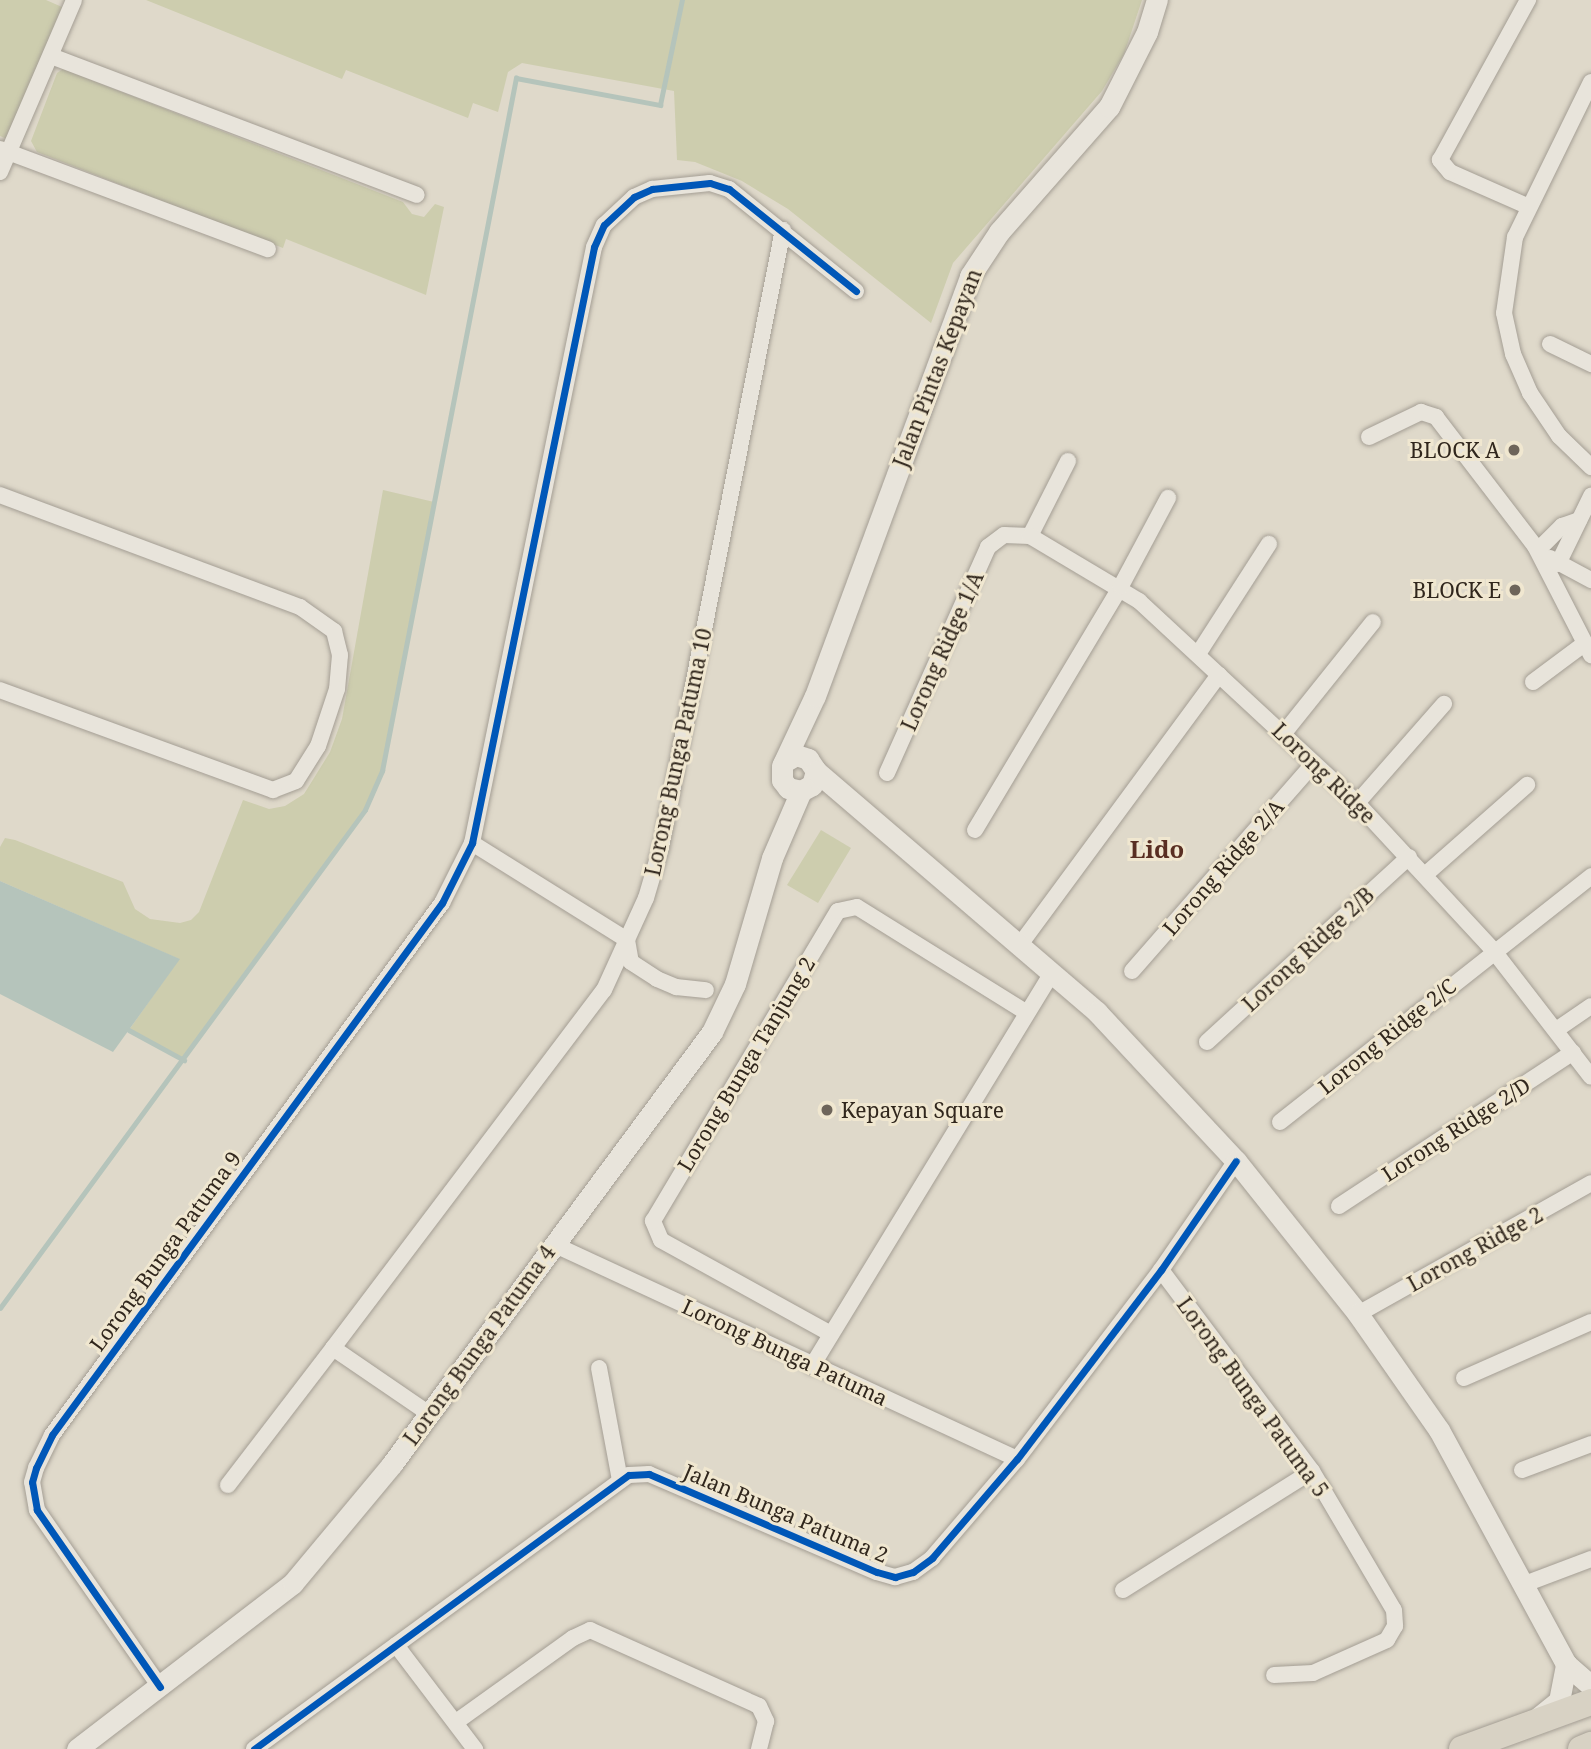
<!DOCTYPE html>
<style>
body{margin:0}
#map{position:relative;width:1591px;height:1749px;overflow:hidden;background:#dfd9ca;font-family:"Noto Serif",serif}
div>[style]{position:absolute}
.green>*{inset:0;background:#cdcdae}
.water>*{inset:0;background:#b5c4bb}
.stream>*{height:4.5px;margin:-2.25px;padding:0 2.25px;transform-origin:2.25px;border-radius:2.25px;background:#b5c4bb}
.roads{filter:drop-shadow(0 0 2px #a49e94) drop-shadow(0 0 2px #a49e94)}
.minor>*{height:16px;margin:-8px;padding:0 8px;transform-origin:8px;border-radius:8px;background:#e8e4db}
.tertiary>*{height:21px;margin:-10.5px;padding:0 10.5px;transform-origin:10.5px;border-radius:10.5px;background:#e8e4db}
.trunk>*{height:26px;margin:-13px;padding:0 13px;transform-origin:13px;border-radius:13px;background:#d8d2c4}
.cycleway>*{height:7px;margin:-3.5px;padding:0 3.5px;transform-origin:3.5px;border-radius:3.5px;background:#0057b8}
.dots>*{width:19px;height:19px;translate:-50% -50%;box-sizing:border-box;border:4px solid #f0e7d0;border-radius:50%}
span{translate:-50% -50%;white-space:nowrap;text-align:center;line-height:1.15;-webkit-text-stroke:6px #f0e7d0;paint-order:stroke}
.street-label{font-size:21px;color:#31271d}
.poi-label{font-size:21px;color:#31271d}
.right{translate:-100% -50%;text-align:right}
.left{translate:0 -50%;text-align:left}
.quarter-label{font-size:24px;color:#592e22;font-weight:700}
</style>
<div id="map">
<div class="green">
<div style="clip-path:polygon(0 0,46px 0,62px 7px,7px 139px,0 136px)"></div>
<div style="clip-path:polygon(146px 0,1142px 0,1124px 54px,1102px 91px,953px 263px,931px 323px,788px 209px,742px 181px,695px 162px,677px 160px,674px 91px,522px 63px,508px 72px,498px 112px,473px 103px,468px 118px,346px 70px,342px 79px)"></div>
<div style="clip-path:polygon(63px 69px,403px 202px,412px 214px,424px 217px,435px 204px,444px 207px,426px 295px,286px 239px,283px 248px,37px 152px,31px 141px,57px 73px)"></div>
<div style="clip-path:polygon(383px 490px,434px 502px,382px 771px,365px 810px,184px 1060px,129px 1030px,179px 959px,0 881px,0 847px,5px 838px,15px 840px,123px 882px,135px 909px,150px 919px,180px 923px,191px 920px,199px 912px,243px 800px,269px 809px,285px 806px,304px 794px,330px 752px,342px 719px)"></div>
<div style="clip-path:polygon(821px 830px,851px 848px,818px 903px,787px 885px)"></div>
</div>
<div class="water">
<div style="clip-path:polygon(0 881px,180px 959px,113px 1052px,0 994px)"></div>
</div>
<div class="stream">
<div style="left:129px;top:1030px;width:63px;rotate:28.6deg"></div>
<div style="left:0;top:1308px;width:617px;rotate:-53.76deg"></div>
<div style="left:365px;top:810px;width:43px;rotate:-66.4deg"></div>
<div style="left:382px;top:771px;width:706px;rotate:-79.06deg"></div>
<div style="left:516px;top:78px;width:147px;rotate:10.6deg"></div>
<div style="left:660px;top:105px;width:107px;rotate:-78.2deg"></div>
</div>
<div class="roads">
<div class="minor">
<div style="left:51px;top:56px;width:391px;rotate:20.8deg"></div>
<div style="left:1591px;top:82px;width:173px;rotate:116.1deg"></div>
<div style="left:1515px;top:237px;width:77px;rotate:98.2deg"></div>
<div style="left:1504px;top:313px;width:42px;rotate:77.6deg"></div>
<div style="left:1513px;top:354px;width:43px;rotate:66.4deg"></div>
<div style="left:1530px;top:393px;width:52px;rotate:56deg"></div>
<div style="left:1559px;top:436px;width:45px;rotate:44.1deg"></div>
<div style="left:0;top:149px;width:286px;rotate:20.5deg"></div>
<div style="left:0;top:172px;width:187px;rotate:-66.7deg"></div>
<div style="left:1527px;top:206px;width:84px;rotate:-156.2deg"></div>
<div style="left:1450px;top:172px;width:16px;rotate:-130deg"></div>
<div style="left:1440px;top:160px;width:183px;rotate:-61.2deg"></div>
<div style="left:1550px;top:344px;width:46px;rotate:26deg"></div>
<div style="left:1369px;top:437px;width:58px;rotate:-25.7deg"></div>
<div style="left:1421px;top:412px;width:16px;rotate:18deg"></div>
<div style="left:1436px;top:417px;width:163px;rotate:52.5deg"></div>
<div style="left:1535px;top:546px;width:123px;rotate:62.8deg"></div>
<div style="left:0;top:495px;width:320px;rotate:20.5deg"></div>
<div style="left:300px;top:607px;width:42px;rotate:35.2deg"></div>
<div style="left:334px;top:631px;width:25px;rotate:76deg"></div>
<div style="left:340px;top:655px;width:34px;rotate:95deg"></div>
<div style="left:337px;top:689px;width:60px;rotate:108.4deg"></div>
<div style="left:318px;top:746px;width:41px;rotate:122.2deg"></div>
<div style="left:296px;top:781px;width:25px;rotate:159deg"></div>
<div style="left:273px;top:790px;width:291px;rotate:-159.9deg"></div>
<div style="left:1030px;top:536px;width:84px;rotate:-63.1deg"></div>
<div style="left:1539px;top:549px;width:33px;rotate:-45deg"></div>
<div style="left:1562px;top:526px;width:18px;rotate:-19deg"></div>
<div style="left:1550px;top:558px;width:47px;rotate:28.2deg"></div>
<div style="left:1558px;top:564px;width:76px;rotate:-64.1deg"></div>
<div style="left:1198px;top:654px;width:131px;rotate:-57.2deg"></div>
<div style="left:1533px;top:682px;width:64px;rotate:-36.7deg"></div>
<div style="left:1284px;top:733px;width:142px;rotate:-51.3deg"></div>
<div style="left:887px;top:773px;width:248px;rotate:-65.9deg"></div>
<div style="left:988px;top:547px;width:20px;rotate:-37deg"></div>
<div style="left:1004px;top:535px;width:26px;rotate:2deg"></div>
<div style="left:1030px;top:536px;width:127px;rotate:30.8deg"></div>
<div style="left:1139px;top:601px;width:297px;rotate:42.8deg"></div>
<div style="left:1357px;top:803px;width:200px;rotate:47.2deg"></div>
<div style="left:1493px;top:950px;width:160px;rotate:52.3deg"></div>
<div style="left:1357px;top:803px;width:132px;rotate:-48.7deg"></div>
<div style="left:975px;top:830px;width:284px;rotate:-59.1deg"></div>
<div style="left:1121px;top:586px;width:100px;rotate:-61.9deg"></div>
<div style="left:472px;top:843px;width:183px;rotate:32deg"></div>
<div style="left:627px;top:940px;width:22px;rotate:80deg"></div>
<div style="left:631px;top:962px;width:31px;rotate:33deg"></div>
<div style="left:657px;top:979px;width:21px;rotate:23deg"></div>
<div style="left:676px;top:987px;width:30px;rotate:6deg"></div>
<div style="left:1426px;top:874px;width:135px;rotate:-41.4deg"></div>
<div style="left:1019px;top:946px;width:337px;rotate:-53.6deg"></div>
<div style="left:1132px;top:971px;width:276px;rotate:-48.8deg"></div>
<div style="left:1556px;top:1030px;width:42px;rotate:-34.4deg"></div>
<div style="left:1207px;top:1042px;width:274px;rotate:-42.5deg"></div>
<div style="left:1280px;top:1122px;width:397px;rotate:-38.3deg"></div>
<div style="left:1339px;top:1206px;width:280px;rotate:-33.3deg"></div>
<div style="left:553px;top:1244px;width:511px;rotate:24.86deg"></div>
<div style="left:1161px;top:1270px;width:251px;rotate:53.1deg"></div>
<div style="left:1312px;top:1471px;width:161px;rotate:59.5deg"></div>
<div style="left:1394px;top:1610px;width:16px;rotate:86deg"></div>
<div style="left:1395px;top:1626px;width:16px;rotate:120deg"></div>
<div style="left:1387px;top:1640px;width:81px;rotate:156deg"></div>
<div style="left:1313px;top:1673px;width:39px;rotate:177deg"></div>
<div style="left:1358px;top:1314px;width:267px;rotate:-29.3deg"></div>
<div style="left:831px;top:1334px;width:194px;rotate:-151.1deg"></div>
<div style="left:661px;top:1240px;width:21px;rotate:-113deg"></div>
<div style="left:653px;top:1221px;width:361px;rotate:-59.2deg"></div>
<div style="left:838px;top:911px;width:19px;rotate:-12deg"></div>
<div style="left:857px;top:907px;width:200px;rotate:31.9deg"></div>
<div style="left:812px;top:1366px;width:459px;rotate:-58.6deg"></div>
<div style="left:599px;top:1368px;width:114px;rotate:79.4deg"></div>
<div style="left:1464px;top:1378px;width:139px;rotate:-23.8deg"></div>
<div style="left:428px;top:1413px;width:115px;rotate:-145.6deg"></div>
<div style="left:333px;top:1348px;width:449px;rotate:-52.9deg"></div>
<div style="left:604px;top:990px;width:101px;rotate:-65.5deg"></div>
<div style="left:646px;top:898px;width:53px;rotate:-73.6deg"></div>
<div style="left:661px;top:847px;width:629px;rotate:-78.82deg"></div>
<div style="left:1522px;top:1470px;width:74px;rotate:-20.6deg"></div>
<div style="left:228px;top:1485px;width:173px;rotate:-52.5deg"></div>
<div style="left:1525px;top:1584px;width:71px;rotate:-20.7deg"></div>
<div style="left:1123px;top:1590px;width:223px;rotate:-32.2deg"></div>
<div style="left:396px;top:1645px;width:131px;rotate:52.8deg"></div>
<div style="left:160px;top:1687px;width:216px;rotate:-124.8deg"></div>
<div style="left:37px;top:1510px;width:28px;rotate:-100deg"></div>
<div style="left:32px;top:1482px;width:15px;rotate:-74deg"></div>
<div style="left:36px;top:1468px;width:37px;rotate:-64deg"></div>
<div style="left:52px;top:1435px;width:660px;rotate:-53.76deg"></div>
<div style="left:442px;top:903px;width:67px;rotate:-63.4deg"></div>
<div style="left:472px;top:843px;width:608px;rotate:-78.43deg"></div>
<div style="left:594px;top:247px;width:24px;rotate:-66deg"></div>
<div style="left:604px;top:225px;width:41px;rotate:-43deg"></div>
<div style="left:634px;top:197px;width:20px;rotate:-24deg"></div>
<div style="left:652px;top:189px;width:58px;rotate:-5.9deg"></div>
<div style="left:710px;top:183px;width:20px;rotate:18deg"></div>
<div style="left:729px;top:189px;width:163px;rotate:38.8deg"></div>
<div style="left:456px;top:1722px;width:144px;rotate:-35.7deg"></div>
<div style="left:573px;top:1638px;width:19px;rotate:-25deg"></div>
<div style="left:590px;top:1630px;width:185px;rotate:24.2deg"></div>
<div style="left:759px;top:1706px;width:17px;rotate:65deg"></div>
<div style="left:766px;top:1721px;width:29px;rotate:104deg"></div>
<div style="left:254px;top:1749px;width:464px;rotate:-36.2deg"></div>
<div style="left:629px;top:1475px;width:20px;rotate:-3deg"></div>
<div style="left:649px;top:1474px;width:248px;rotate:23.3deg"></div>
<div style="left:877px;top:1572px;width:19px;rotate:16deg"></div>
<div style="left:895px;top:1577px;width:19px;rotate:-16deg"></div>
<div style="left:913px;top:1572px;width:24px;rotate:-36deg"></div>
<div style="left:932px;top:1558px;width:130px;rotate:-49.4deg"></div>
<div style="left:1017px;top:1459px;width:238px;rotate:-52.7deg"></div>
<div style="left:1161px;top:1270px;width:132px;rotate:-55.5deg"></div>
</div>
<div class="tertiary">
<div style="left:784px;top:762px;width:14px;rotate:-30deg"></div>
<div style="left:796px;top:755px;width:13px;rotate:18deg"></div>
<div style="left:808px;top:759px;width:14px;rotate:56deg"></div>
<div style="left:816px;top:771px;width:15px;rotate:106deg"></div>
<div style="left:812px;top:785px;width:13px;rotate:151deg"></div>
<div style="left:801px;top:791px;width:13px;rotate:-167deg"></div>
<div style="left:788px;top:788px;width:10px;rotate:-127deg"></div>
<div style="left:782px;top:780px;width:14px;rotate:-90deg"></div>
<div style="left:782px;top:766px;width:77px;rotate:-64.8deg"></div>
<div style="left:815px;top:696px;width:448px;rotate:-69.7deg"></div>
<div style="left:970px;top:276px;width:53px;rotate:-56.6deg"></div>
<div style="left:999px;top:232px;width:167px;rotate:-48.7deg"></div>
<div style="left:1109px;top:107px;width:84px;rotate:-63.1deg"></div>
<div style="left:1147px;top:32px;width:34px;rotate:-73deg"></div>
<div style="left:816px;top:771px;width:370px;rotate:40.6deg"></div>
<div style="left:1097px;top:1012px;width:204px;rotate:47deg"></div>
<div style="left:1236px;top:1161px;width:196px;rotate:51.4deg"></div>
<div style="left:1358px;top:1314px;width:141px;rotate:55.1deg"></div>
<div style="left:1439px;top:1430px;width:266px;rotate:61.5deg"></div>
<div style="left:1566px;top:1664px;width:33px;rotate:41deg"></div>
<div style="left:1539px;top:1717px;width:26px;rotate:-39deg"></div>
<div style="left:1559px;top:1701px;width:38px;rotate:-79deg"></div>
<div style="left:77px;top:1749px;width:272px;rotate:-37.5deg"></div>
<div style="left:293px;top:1583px;width:155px;rotate:-50.2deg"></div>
<div style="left:392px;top:1464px;width:538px;rotate:-53.47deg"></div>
<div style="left:712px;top:1032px;width:53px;rotate:-64.4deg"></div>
<div style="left:735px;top:984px;width:131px;rotate:-73.6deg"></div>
<div style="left:772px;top:858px;width:73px;rotate:-66.6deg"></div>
</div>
<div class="trunk">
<div style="left:1462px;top:1749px;width:137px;rotate:-20deg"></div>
<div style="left:1581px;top:1749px;width:11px;rotate:-22deg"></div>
</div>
</div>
<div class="cycleway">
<div style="left:160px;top:1687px;width:216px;rotate:-124.8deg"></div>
<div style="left:37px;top:1510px;width:28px;rotate:-100deg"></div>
<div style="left:32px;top:1482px;width:15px;rotate:-74deg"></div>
<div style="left:36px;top:1468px;width:37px;rotate:-64deg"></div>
<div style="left:52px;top:1435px;width:660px;rotate:-53.76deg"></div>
<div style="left:442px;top:903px;width:67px;rotate:-63.4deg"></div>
<div style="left:472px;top:843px;width:608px;rotate:-78.43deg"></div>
<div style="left:594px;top:247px;width:24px;rotate:-66deg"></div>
<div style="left:604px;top:225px;width:41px;rotate:-43deg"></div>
<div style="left:634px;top:197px;width:20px;rotate:-24deg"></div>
<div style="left:652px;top:189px;width:58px;rotate:-5.9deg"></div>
<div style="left:710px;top:183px;width:20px;rotate:18deg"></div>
<div style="left:729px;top:189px;width:163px;rotate:38.8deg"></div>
<div style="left:254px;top:1749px;width:464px;rotate:-36.2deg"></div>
<div style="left:629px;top:1475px;width:20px;rotate:-3deg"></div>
<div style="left:649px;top:1474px;width:248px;rotate:23.3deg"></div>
<div style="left:877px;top:1572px;width:19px;rotate:16deg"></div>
<div style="left:895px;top:1577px;width:19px;rotate:-16deg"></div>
<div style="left:913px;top:1572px;width:24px;rotate:-36deg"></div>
<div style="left:932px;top:1558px;width:130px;rotate:-49.4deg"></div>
<div style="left:1017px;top:1459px;width:238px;rotate:-52.7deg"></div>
<div style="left:1161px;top:1270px;width:132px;rotate:-55.5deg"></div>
</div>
<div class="dots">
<div style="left:1514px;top:450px;background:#6e655a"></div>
<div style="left:1515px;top:590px;background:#6e655a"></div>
<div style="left:827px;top:1110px;background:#6e655a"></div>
</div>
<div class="street-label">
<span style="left:937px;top:368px;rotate:-69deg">Jalan Pintas Kepayan</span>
<span style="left:942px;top:651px;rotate:-66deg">Lorong Ridge 1/A</span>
<span style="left:678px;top:752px;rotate:-78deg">Lorong Bunga Patuma 10</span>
<span style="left:1324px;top:773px;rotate:44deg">Lorong Ridge</span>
<span style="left:1223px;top:867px;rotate:-49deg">Lorong Ridge 2/A</span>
<span style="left:1308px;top:949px;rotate:-43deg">Lorong Ridge 2/B</span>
<span style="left:1387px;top:1036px;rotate:-39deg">Lorong Ridge 2/C</span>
<span style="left:746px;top:1064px;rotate:-59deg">Lorong Bunga Tanjung 2</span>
<span style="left:1456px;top:1129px;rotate:-33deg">Lorong Ridge 2/D</span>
<span style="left:1475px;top:1249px;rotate:-29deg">Lorong Ridge 2</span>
<span style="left:165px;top:1251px;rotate:-54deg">Lorong Bunga Patuma 9</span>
<span style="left:479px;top:1345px;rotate:-54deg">Lorong Bunga Patuma 4</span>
<span style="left:785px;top:1352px;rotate:25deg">Lorong Bunga Patuma</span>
<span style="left:1253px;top:1397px;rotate:54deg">Lorong Bunga Patuma 5</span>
<span style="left:786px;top:1513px;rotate:23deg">Jalan Bunga Patuma 2</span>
</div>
<div class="poi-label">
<span class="right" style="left:1500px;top:450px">BLOCK A</span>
<span class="right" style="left:1501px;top:590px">BLOCK E</span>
<span class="left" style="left:841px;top:1110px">Kepayan Square</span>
</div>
<div class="quarter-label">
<span style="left:1157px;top:849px">Lido</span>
</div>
</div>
